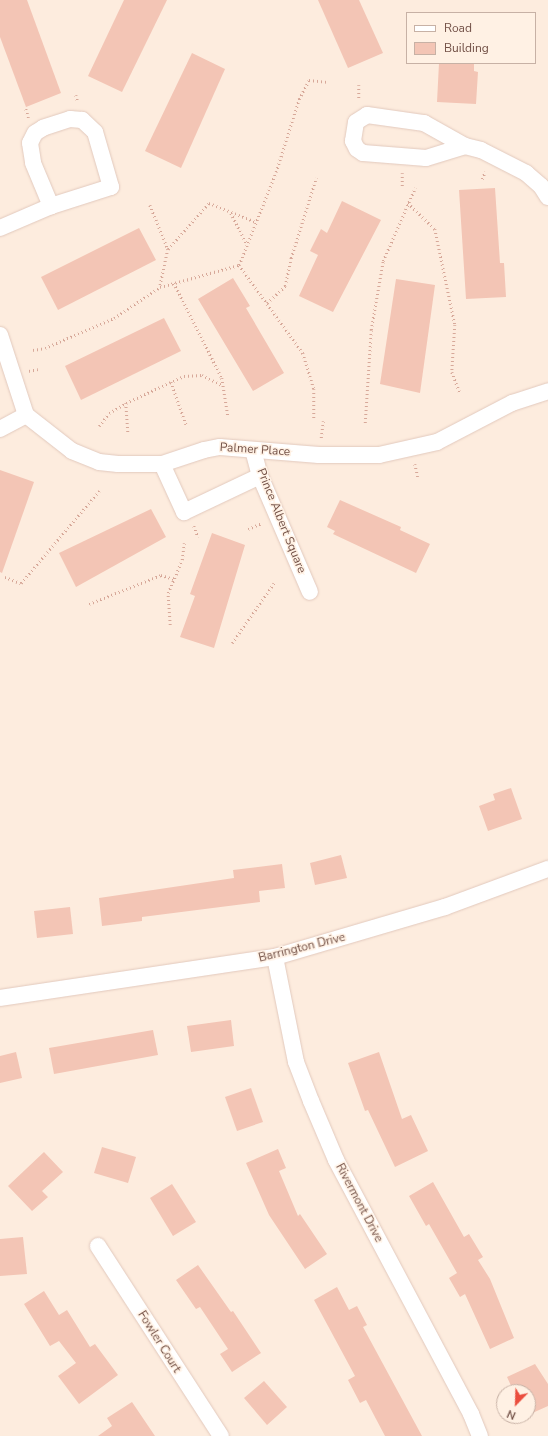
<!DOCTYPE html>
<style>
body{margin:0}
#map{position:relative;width:548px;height:1436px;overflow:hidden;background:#fdecde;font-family:"Nunito Sans",sans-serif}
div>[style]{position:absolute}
.building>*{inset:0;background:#f3c5b5}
.path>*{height:2.5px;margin-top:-1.25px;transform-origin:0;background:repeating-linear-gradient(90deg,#d7a899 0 1px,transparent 0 4px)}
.roads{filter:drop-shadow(0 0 1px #e2c9bd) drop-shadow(0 0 1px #e2c9bd)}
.minor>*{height:16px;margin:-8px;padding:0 8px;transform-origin:8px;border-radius:8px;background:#fff}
span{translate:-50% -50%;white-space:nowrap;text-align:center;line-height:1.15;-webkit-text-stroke:3px #fff1e4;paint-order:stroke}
.street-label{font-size:12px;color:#725046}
.legend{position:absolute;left:406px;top:12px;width:130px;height:52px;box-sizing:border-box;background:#fff1e4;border:1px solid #c7b1a5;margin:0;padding:5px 7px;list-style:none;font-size:12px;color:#725046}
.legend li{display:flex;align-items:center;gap:8px;height:20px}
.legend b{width:20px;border:1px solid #c7b1a5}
.north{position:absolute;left:496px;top:1384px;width:40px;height:40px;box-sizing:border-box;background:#fff1e4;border:1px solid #c7b1a5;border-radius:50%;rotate:203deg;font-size:11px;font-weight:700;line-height:16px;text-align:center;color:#725046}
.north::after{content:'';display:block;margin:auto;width:14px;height:18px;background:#eb4e3e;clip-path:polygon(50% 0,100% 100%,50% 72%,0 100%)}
</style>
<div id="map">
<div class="building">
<div style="clip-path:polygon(0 0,27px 0,61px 93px,26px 107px,0 37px)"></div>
<div style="clip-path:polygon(124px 0,167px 0,122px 92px,88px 76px)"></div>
<div style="clip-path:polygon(318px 0,359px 0,383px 53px,348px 68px)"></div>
<div style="clip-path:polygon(192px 53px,225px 69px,181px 168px,145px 151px)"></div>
<div style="clip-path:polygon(439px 63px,474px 63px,474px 71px,478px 72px,476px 104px,437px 102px)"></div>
<div style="clip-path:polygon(495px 188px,500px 263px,504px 263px,506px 297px,466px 299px,459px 190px)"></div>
<div style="clip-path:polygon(342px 201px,381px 220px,333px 312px,299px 296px,318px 255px,310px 251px,321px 229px,327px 233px)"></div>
<div style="clip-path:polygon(139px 228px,156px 260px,58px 310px,41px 277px)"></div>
<div style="clip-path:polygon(233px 278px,250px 306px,246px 308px,284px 373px,253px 391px,198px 299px)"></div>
<div style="clip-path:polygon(396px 279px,435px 285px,420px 393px,380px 384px)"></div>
<div style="clip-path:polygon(164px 318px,181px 351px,81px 400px,65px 366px)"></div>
<div style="clip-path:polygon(0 470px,34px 482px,2px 573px,0 572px)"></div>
<div style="clip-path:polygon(340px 500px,401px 527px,400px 530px,430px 544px,416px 573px,333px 534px,335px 531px,327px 527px)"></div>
<div style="clip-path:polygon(151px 509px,166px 537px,76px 587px,59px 553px)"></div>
<div style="clip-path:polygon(212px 533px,245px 545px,214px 648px,180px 637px,195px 596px,190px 594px)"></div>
<div style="clip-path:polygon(511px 788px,522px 819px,488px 831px,479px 806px,495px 800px,493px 794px)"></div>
<div style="clip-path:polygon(341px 855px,347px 878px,315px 885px,310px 863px)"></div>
<div style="clip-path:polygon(282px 864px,285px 888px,259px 891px,260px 902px,142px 917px,142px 921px,102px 926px,99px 898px,234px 878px,233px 870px)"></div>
<div style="clip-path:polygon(70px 907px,73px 934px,37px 938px,34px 911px)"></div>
<div style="clip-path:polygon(231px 1020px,234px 1046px,191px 1052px,187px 1026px)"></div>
<div style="clip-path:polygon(153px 1030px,158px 1055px,54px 1074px,49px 1048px)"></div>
<div style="clip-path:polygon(16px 1052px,22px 1078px,0 1083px,0 1056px)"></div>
<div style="clip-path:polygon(379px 1052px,402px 1119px,411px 1115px,428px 1151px,395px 1167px,368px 1110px,365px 1111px,348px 1063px)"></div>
<div style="clip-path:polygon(251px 1088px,263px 1122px,237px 1131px,225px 1097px)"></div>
<div style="clip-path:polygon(102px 1147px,136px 1157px,128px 1183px,94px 1173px)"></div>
<div style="clip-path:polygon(278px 1149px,286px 1168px,279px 1171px,298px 1216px,300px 1214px,327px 1254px,305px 1269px,269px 1215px,246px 1163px)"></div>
<div style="clip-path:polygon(44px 1152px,63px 1172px,42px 1191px,48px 1197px,32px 1211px,8px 1186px)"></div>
<div style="clip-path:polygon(433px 1182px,464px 1237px,469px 1234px,483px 1257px,478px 1260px,490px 1279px,514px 1338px,490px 1349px,465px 1294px,460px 1297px,449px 1278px,457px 1273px,429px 1224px,426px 1226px,409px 1196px)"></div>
<div style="clip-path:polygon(172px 1184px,196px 1222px,173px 1236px,150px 1198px)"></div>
<div style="clip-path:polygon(23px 1237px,27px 1274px,0 1276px,0 1239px)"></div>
<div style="clip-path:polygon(198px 1265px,231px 1312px,233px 1311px,261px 1353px,232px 1372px,220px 1354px,228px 1349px,200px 1307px,196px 1309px,176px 1280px)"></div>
<div style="clip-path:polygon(337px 1287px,349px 1310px,357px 1306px,367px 1325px,363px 1327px,422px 1436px,385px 1436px,366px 1400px,360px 1403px,348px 1380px,355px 1376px,314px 1300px)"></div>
<div style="clip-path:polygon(44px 1291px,59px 1315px,67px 1310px,90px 1347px,95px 1344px,118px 1375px,79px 1404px,58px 1376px,76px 1363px,59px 1341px,50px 1346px,24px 1304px)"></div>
<div style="clip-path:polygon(535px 1364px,548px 1384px,548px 1406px,528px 1415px,528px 1392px,514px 1392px,507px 1377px)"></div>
<div style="clip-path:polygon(264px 1381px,287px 1407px,267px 1425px,244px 1398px)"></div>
<div style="clip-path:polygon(132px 1402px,155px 1436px,98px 1436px,112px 1426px,107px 1418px)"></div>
</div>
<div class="path">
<div style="left:359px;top:85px;width:15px;rotate:90deg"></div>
<div style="left:76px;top:95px;width:7px;rotate:74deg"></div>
<div style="left:26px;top:109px;width:9px;rotate:72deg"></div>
<div style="left:482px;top:179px;width:8px;rotate:-67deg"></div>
<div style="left:402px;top:186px;width:13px;rotate:-90deg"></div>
<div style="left:408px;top:203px;width:37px;rotate:44deg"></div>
<div style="left:435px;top:229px;width:98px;rotate:78.2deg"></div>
<div style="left:455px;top:325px;width:47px;rotate:93.7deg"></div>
<div style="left:452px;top:372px;width:22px;rotate:69deg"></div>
<div style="left:150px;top:205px;width:48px;rotate:67.8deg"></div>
<div style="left:168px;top:249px;width:39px;rotate:102deg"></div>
<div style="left:160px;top:287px;width:82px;rotate:-15.6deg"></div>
<div style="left:239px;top:265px;width:109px;rotate:54deg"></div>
<div style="left:303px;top:353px;width:38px;rotate:73deg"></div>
<div style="left:314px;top:389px;width:31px;rotate:90deg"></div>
<div style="left:231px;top:213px;width:35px;rotate:63deg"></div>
<div style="left:168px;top:249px;width:62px;rotate:-48.3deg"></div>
<div style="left:209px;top:203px;width:51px;rotate:22deg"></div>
<div style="left:239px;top:265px;width:100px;rotate:-68.3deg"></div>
<div style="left:276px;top:172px;width:77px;rotate:-72.5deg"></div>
<div style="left:299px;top:99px;width:21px;rotate:-62deg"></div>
<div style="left:309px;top:80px;width:18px;rotate:6deg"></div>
<div style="left:174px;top:283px;width:106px;rotate:63.2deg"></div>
<div style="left:222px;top:378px;width:38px;rotate:81deg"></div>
<div style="left:267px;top:303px;width:25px;rotate:-43deg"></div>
<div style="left:285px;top:286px;width:29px;rotate:-78deg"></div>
<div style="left:291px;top:258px;width:84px;rotate:-72.6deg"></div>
<div style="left:33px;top:350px;width:12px;rotate:-9deg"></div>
<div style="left:45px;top:348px;width:75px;rotate:-23.5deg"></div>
<div style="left:114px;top:318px;width:55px;rotate:-34deg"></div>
<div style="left:29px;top:371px;width:9px;rotate:-13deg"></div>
<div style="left:171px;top:382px;width:45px;rotate:70.3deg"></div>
<div style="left:126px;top:403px;width:29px;rotate:86deg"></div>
<div style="left:365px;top:423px;width:93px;rotate:-86.3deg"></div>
<div style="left:371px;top:330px;width:70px;rotate:-80.1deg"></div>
<div style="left:383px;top:261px;width:80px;rotate:-66.3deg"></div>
<div style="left:99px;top:426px;width:16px;rotate:-52deg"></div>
<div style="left:109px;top:413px;width:20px;rotate:-30deg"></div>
<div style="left:126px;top:403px;width:64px;rotate:-25deg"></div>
<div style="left:184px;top:376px;width:18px;rotate:-3deg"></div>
<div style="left:202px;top:375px;width:22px;rotate:27deg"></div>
<div style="left:321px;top:438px;width:17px;rotate:-83deg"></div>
<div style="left:415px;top:464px;width:13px;rotate:77deg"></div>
<div style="left:194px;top:526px;width:12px;rotate:70deg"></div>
<div style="left:248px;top:529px;width:15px;rotate:-23deg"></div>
<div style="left:5px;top:577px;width:17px;rotate:21deg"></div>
<div style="left:21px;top:583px;width:121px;rotate:-49.7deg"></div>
<div style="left:89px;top:604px;width:78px;rotate:-21.9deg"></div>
<div style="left:161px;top:575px;width:14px;rotate:17deg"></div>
<div style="left:170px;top:625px;width:32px;rotate:-94deg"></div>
<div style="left:168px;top:593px;width:36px;rotate:-67deg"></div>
<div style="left:182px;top:560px;width:17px;rotate:-83deg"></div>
<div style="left:232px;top:643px;width:73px;rotate:-55deg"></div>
</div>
<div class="roads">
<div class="minor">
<div style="left:367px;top:115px;width:58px;rotate:8deg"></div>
<div style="left:424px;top:123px;width:47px;rotate:29.3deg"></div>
<div style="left:465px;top:146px;width:41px;rotate:162.9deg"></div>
<div style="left:426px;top:158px;width:63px;rotate:-175.5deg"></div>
<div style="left:363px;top:153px;width:7px;rotate:-146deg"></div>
<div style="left:357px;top:149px;width:9px;rotate:-117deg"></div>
<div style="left:353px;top:141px;width:19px;rotate:-81deg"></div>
<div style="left:356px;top:122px;width:13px;rotate:-32deg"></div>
<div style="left:465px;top:146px;width:16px;rotate:14deg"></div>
<div style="left:481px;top:150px;width:51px;rotate:27.1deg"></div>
<div style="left:526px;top:173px;width:20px;rotate:41deg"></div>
<div style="left:541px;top:186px;width:13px;rotate:58deg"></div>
<div style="left:0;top:228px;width:56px;rotate:-23.3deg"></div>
<div style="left:51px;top:206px;width:63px;rotate:-17.6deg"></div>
<div style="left:111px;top:187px;width:57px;rotate:-106.2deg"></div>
<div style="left:95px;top:132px;width:18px;rotate:-137deg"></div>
<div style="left:82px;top:120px;width:12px;rotate:-175deg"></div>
<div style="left:70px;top:119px;width:28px;rotate:162deg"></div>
<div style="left:43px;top:128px;width:9px;rotate:148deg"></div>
<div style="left:35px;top:133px;width:11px;rotate:117deg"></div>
<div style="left:30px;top:143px;width:20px;rotate:81deg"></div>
<div style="left:33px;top:163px;width:47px;rotate:67.3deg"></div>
<div style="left:0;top:335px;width:84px;rotate:72deg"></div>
<div style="left:26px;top:415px;width:58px;rotate:38deg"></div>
<div style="left:72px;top:451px;width:29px;rotate:22deg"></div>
<div style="left:99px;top:462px;width:19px;rotate:6deg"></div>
<div style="left:118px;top:464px;width:44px"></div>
<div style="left:162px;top:464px;width:44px;rotate:-18.4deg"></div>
<div style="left:204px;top:450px;width:16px;rotate:-11deg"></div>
<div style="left:220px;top:447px;width:99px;rotate:4.6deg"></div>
<div style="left:319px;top:455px;width:60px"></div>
<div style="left:379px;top:455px;width:59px;rotate:-12.6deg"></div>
<div style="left:437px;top:442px;width:85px;rotate:-27.5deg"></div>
<div style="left:512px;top:403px;width:38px;rotate:-18deg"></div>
<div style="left:0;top:429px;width:30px;rotate:-28deg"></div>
<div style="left:253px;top:450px;width:27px;rotate:75deg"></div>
<div style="left:260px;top:476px;width:126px;rotate:66.7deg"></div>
<div style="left:162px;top:464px;width:53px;rotate:65.4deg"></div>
<div style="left:184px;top:512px;width:84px;rotate:-25.3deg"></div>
<div style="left:275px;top:957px;width:107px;rotate:78.7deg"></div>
<div style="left:296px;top:1062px;width:42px;rotate:69deg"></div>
<div style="left:311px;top:1101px;width:64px;rotate:67deg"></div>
<div style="left:336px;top:1160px;width:288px;rotate:62deg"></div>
<div style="left:471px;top:1414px;width:24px;rotate:68deg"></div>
<div style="left:0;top:998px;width:278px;rotate:-8.5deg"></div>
<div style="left:275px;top:957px;width:177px;rotate:-16.4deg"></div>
<div style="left:445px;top:907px;width:110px;rotate:-20.3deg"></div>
<div style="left:98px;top:1246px;width:226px;rotate:57.1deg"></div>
</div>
</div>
<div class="street-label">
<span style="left:255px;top:450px;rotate:4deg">Palmer Place</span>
<span style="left:281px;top:521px;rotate:68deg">Prince Albert Square</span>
<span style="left:302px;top:948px;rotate:-14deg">Barrington Drive</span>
<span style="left:359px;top:1203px;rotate:62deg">Rivermont Drive</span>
<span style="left:159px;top:1342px;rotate:58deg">Fowler Court</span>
</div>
<ul class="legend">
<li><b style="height:5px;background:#fff"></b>Road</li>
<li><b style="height:11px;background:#f3c5b5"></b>Building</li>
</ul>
<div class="north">N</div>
</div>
